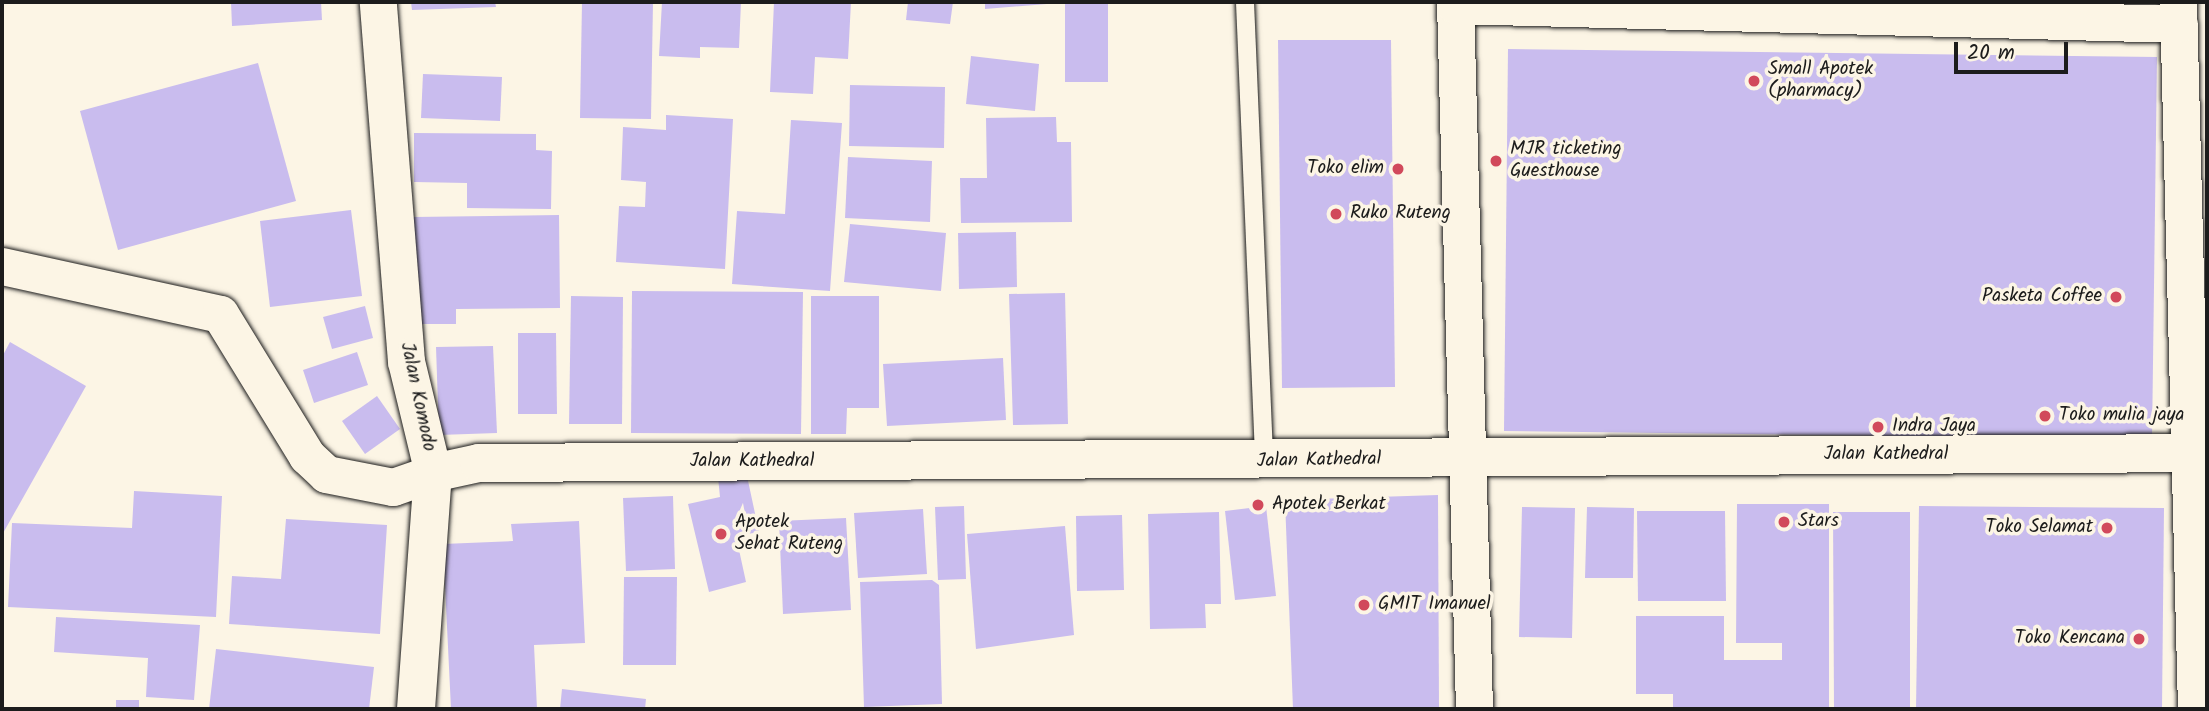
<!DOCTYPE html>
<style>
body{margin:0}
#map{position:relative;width:2209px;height:711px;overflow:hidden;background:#fcf5e5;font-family:Kalam,sans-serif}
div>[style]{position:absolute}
.building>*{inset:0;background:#c9bcee}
.roads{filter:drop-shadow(0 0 2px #1c1c1c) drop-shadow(0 0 2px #1c1c1c)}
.service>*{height:18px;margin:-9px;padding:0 9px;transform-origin:9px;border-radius:9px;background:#fcf5e5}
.minor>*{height:37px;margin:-18.5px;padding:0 18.5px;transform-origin:18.5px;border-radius:18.5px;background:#fcf5e5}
.trunk>*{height:38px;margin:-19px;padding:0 19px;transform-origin:19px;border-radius:19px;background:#fcf5e5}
.dots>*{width:19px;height:19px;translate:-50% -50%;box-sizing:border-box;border:4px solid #fcf5e5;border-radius:50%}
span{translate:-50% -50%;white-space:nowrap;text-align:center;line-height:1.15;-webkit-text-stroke:7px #fcf5e5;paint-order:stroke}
.poi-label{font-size:19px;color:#1c1c1c}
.left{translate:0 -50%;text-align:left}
.right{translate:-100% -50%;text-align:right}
.street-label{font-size:19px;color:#1c1c1c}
.frame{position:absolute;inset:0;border:4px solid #1c1c1c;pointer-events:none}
.scale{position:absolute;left:1954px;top:42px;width:114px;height:32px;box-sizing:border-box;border:4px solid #1c1c1c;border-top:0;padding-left:9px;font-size:21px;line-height:24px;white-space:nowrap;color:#1c1c1c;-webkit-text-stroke:5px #fcf5e5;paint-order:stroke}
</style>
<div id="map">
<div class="building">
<div style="clip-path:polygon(231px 2px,321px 2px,322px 20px,232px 26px)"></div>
<div style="clip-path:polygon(411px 2px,495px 2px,496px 7px,412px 10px)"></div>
<div style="clip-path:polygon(582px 2px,653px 2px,651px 119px,580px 118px)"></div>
<div style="clip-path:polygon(662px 2px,741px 2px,739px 48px,700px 47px,700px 58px,659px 56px)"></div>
<div style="clip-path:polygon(774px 2px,851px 2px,848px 59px,815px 57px,813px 94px,770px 92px)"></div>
<div style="clip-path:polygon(908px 2px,953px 2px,950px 24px,906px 20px)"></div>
<div style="clip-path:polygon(985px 2px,1047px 2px,1047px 4px,985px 9px)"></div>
<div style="clip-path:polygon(1065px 2px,1108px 2px,1108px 82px,1065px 82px)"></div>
<div style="clip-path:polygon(1278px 40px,1391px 40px,1395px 387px,1282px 388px)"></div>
<div style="clip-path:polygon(1508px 49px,2157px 57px,2152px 439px,1504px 431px)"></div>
<div style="clip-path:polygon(971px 56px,1039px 64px,1035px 111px,966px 104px)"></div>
<div style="clip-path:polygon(258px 63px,296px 201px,118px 250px,80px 111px)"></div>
<div style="clip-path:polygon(423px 74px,502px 77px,500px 121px,421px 118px)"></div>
<div style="clip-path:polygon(850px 85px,945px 87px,944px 148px,849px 146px)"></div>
<div style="clip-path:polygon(666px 115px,733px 119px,725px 269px,616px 262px,619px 206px,645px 207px,646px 182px,621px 180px,623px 127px,666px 130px)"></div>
<div style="clip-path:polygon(1056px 117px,1057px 142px,1071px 142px,1072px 222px,961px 223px,960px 178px,987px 178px,986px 118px)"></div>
<div style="clip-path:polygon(791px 120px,842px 123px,830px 291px,732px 284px,737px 211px,785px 214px)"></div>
<div style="clip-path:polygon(414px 133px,536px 134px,536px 150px,552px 151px,551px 209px,467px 208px,467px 183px,414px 182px)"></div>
<div style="clip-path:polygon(848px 157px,932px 161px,930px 222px,845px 218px)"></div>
<div style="clip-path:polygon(351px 210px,362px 296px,270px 307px,260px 221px)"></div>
<div style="clip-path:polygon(559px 215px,560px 308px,456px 309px,456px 324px,415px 324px,413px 217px)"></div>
<div style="clip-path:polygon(850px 224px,946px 233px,941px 291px,844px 282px)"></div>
<div style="clip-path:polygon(1016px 232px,1017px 287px,959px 289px,958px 233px)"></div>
<div style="clip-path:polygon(632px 291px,803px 292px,801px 434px,631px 433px)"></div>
<div style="clip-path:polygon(1065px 293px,1068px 424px,1013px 425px,1009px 294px)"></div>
<div style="clip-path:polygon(571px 296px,623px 297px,622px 424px,569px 424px)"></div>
<div style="clip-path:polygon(811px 296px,879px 296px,879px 408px,847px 408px,846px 434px,811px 434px)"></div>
<div style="clip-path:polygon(365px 306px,373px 338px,332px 349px,323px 317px)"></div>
<div style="clip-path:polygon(518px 333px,556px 333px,557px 414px,518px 414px)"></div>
<div style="clip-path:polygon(10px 342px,86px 386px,2px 535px,2px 357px)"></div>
<div style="clip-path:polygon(493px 346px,497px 433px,439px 435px,436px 347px)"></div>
<div style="clip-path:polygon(357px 352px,368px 385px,314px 403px,303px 370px)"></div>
<div style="clip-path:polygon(1003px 358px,1006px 420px,887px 426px,883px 364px)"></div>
<div style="clip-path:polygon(377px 396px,400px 429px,365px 454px,342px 421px)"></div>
<div style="clip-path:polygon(747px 476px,759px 532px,736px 536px,746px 582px,709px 592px,688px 504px,720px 497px,718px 477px)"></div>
<div style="clip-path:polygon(134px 491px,222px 496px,216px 617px,8px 607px,12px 523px,132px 528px)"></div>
<div style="clip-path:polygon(1438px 495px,1439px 709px,1293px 709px,1285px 500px)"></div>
<div style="clip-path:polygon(673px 496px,675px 569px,626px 571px,623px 498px)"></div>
<div style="clip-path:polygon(1737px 504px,1829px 504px,1829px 709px,1673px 709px,1673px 694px,1636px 694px,1636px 616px,1724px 616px,1724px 660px,1782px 660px,1782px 643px,1736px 643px)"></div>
<div style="clip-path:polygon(964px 506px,966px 579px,938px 580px,935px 507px)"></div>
<div style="clip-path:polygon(1266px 506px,1276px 596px,1235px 600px,1225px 511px)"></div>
<div style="clip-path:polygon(1919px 506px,2164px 508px,2162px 709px,1916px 709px)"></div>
<div style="clip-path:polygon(1522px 507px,1575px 508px,1572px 638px,1519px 637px)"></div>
<div style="clip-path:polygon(1587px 507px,1634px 508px,1633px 578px,1585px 578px)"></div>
<div style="clip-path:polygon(923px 509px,927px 574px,858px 578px,854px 513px)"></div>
<div style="clip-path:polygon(1637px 511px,1725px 511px,1726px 601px,1638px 601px)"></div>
<div style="clip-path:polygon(1219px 512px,1221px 604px,1205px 604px,1206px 628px,1150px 629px,1148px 514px)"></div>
<div style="clip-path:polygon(1833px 512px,1910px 512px,1910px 709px,1834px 709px)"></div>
<div style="clip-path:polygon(1122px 515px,1124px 590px,1077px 591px,1076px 516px)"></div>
<div style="clip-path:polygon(846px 518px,851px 610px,783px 614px,779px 521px)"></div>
<div style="clip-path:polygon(286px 519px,387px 525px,380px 634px,229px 624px,232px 576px,281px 579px)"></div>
<div style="clip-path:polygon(579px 521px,585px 643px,534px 645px,537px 709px,451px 709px,443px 544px,513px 541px,511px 524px)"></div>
<div style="clip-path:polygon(1065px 526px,1074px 635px,976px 649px,967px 534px)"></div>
<div style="clip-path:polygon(624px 577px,677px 577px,676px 665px,623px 665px)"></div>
<div style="clip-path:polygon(932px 580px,939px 585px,942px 704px,864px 707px,860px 582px)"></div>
<div style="clip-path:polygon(56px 617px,200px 625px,194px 700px,146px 697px,148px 658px,54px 652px)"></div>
<div style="clip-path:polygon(216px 649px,374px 667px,369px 709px,209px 709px)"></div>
<div style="clip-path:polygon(562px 689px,646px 699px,645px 709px,560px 709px)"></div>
<div style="clip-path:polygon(116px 700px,139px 700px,139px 709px,116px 709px)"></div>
</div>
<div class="roads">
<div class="service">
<div style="left:1245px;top:2px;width:460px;rotate:87.6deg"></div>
</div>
<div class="minor">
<div style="left:1455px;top:2px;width:707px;rotate:88.46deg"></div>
<div style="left:2178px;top:2px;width:707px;rotate:88.54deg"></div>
<div style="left:1455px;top:5px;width:724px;rotate:1.5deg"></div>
<div style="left:2px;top:266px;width:223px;rotate:12.4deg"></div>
<div style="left:220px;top:314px;width:167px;rotate:58.5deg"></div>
<div style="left:307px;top:456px;width:26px;rotate:43deg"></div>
<div style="left:326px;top:474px;width:68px;rotate:11deg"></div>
<div style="left:393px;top:487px;width:42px;rotate:-19.3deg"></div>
<div style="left:433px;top:473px;width:115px;rotate:-103.6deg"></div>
<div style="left:406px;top:361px;width:360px;rotate:-94.5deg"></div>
</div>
<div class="trunk">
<div style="left:416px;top:709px;width:237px;rotate:-85.9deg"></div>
<div style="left:433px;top:473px;width:47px;rotate:-12.3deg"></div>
<div style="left:479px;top:463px;width:1728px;rotate:-0.33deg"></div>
</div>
</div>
<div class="dots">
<div style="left:1754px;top:81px;background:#d1495b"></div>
<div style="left:1496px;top:161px;background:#d1495b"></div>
<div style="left:1398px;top:169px;background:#d1495b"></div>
<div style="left:1336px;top:214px;background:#d1495b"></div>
<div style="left:2116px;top:297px;background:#d1495b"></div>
<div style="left:2045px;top:416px;background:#d1495b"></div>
<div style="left:1878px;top:427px;background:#d1495b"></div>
<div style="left:1258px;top:505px;background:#d1495b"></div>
<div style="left:1784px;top:522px;background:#d1495b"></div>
<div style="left:2107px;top:528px;background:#d1495b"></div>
<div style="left:721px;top:534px;background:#d1495b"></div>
<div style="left:1364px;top:605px;background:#d1495b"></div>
<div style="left:2139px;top:639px;background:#d1495b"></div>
</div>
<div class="poi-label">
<span class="left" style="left:1768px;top:81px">Small Apotek<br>(pharmacy)</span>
<span class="left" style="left:1510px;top:161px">MJR ticketing<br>Guesthouse</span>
<span class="right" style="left:1384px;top:169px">Toko elim</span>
<span class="left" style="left:1350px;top:214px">Ruko Ruteng</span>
<span class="right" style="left:2102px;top:297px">Pasketa Coffee</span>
<span class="left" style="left:2059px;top:416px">Toko mulia jaya</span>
<span class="left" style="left:1892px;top:427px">Indra Jaya</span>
<span class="left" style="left:1272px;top:505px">Apotek Berkat</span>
<span class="left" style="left:1798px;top:522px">Stars</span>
<span class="left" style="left:735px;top:534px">Apotek<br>Sehat Ruteng</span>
<span class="right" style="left:2093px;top:528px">Toko Selamat</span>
<span class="left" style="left:1378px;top:605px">GMIT Imanuel</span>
<span class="right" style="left:2125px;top:639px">Toko Kencana</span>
</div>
<div class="street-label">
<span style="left:417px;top:397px;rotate:78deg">Jalan Komodo</span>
<span style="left:1886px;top:455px">Jalan Kathedral</span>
<span style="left:1319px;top:461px;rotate:-1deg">Jalan Kathedral</span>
<span style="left:752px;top:462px">Jalan Kathedral</span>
</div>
<div class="frame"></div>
<div class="scale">20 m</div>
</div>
